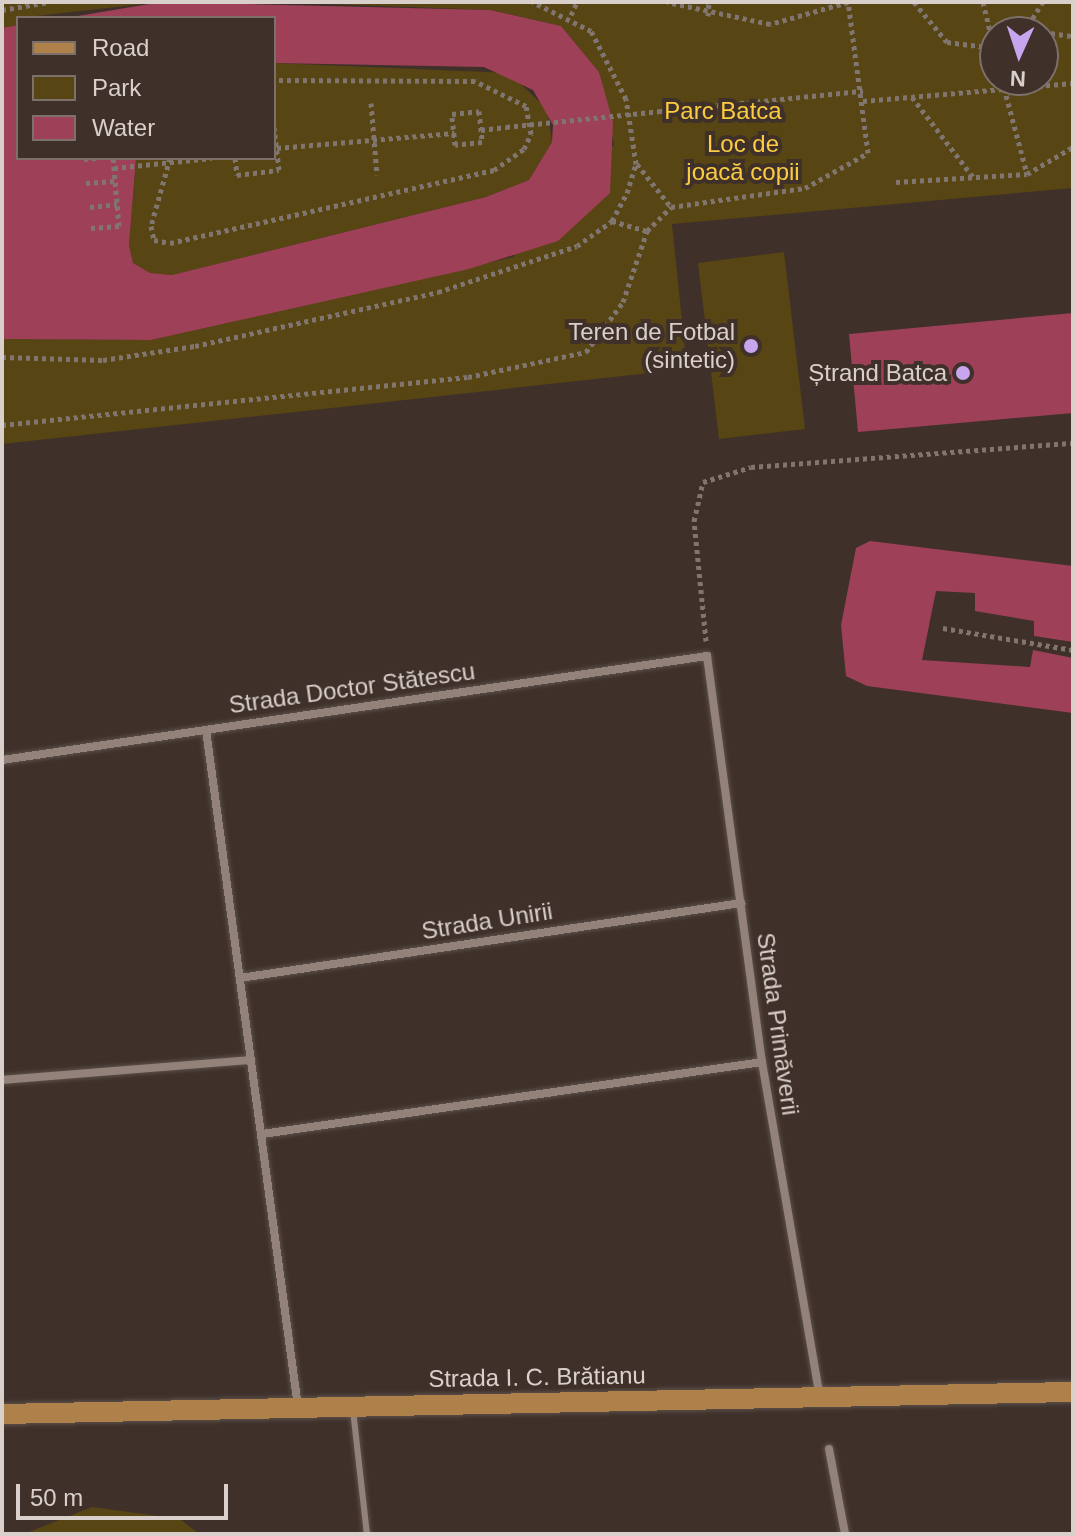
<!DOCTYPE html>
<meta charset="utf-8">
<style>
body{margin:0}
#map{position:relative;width:1075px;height:1536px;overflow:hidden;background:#3f312a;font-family:Arial,sans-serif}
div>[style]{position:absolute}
.green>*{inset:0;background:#574513}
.water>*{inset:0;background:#9e4058}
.path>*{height:5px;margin-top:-2.5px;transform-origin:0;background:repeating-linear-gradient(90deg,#81756f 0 4px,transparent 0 8px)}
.roads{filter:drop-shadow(0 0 2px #5c504a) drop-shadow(0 0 2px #5c504a)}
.service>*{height:6px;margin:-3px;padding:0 3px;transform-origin:3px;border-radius:3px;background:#93827a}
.minor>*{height:8px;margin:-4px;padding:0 4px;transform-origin:4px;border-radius:4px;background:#93827a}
.primary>*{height:20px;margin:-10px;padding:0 10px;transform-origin:10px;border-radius:10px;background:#ae804a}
.path-bridge>*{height:5px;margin-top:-2.5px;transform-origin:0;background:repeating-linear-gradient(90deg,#81756f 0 4px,transparent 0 8px)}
.dots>*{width:22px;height:22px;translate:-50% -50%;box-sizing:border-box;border:4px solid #3f312a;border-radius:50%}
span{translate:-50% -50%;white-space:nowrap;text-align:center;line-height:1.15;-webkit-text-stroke:8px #3f312a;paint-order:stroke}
.park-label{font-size:24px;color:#fbcc41}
.poi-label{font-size:24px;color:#d9cfcb}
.right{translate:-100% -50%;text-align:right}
.street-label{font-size:24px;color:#d9cfcb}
.frame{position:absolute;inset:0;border:4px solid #d9cfcb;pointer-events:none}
.legend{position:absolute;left:16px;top:16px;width:260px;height:144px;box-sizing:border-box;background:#3f312a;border:2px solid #7d706a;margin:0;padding:10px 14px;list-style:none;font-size:24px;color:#d9cfcb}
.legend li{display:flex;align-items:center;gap:16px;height:40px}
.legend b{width:40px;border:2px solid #7d706a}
.north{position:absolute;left:979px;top:16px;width:80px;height:80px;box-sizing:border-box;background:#3f312a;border:2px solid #7d706a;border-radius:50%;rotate:183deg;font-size:22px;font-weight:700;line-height:32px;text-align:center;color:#d9cfcb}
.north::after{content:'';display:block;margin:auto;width:28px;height:36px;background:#c7a6ef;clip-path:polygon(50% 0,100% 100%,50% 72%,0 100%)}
.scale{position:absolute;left:16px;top:1484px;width:212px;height:36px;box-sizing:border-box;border:4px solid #d9cfcb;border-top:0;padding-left:10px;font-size:24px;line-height:28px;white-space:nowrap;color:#d9cfcb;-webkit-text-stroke:6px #3f312a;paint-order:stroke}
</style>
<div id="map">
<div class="green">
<div style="clip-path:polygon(2px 2px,161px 2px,18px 18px,18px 25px,2px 28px)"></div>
<div style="clip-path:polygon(evenodd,275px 2px,1073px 2px,1073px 188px,672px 224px,687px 369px,2px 444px,2px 339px,151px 340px,513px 257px,614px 145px,599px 72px,561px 26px,490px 10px,275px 2px,995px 32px,1043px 32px,1043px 80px,995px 80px,995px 32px)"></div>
<div style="clip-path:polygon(274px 63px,509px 73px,547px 109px,552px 142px,529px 180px,486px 197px,172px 275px,150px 273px,133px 263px,129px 245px,136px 158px,274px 158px)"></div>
<div style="clip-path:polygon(784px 252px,805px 429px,719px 439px,698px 263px)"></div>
<div style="clip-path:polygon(92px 1507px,180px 1519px,199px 1534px,24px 1534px)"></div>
</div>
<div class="water">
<div style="clip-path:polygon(161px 2px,490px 10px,561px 26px,599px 72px,613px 122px,610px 193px,558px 241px,469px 269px,151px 340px,2px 339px,2px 28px,18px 25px,18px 158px,136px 158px,129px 245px,133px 263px,150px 273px,172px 275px,486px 197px,529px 180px,552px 142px,553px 125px,533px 90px,484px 67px,274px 63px,274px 18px,66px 18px)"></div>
<div style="clip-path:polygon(1073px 313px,1073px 413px,858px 432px,849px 334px)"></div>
<div style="clip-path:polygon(870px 541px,1073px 566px,1073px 642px,1034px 636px,1034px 621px,975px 611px,975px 593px,936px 591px,922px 660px,1030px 667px,1033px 650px,1073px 658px,1073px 713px,867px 686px,846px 676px,841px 625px,856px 548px)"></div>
</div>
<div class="path">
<div style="left:914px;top:2px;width:52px;rotate:50.5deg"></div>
<div style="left:947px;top:42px;width:48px;rotate:7.1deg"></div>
<div style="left:983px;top:2px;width:47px;rotate:76.6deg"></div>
<div style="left:2px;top:10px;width:47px;rotate:-9.9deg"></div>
<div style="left:571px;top:15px;width:14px;rotate:-65deg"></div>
<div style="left:708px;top:16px;width:14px;rotate:-86deg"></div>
<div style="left:1024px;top:32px;width:36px;rotate:-58deg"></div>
<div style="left:1043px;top:32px;width:30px;rotate:8deg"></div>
<div style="left:1002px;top:80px;width:97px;rotate:75.1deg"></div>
<div style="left:912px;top:97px;width:101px;rotate:52.7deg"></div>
<div style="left:863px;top:101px;width:211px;rotate:-4.9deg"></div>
<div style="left:371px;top:103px;width:72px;rotate:85.2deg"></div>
<div style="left:479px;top:111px;width:31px;rotate:84deg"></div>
<div style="left:482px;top:142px;width:27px;rotate:174deg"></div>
<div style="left:455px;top:145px;width:31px;rotate:-96deg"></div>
<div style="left:452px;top:114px;width:27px;rotate:-6deg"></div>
<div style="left:661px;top:111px;width:203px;rotate:-5.7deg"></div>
<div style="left:481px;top:130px;width:25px;rotate:-7deg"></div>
<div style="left:277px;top:148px;width:178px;rotate:-4.8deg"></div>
<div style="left:170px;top:158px;width:71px;rotate:105.6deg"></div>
<div style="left:151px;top:226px;width:14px;rotate:78deg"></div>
<div style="left:154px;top:240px;width:16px;rotate:11deg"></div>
<div style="left:170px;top:243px;width:332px;rotate:-12.7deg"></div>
<div style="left:494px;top:170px;width:37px;rotate:-35deg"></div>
<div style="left:524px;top:149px;width:17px;rotate:-65deg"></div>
<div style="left:531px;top:134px;width:28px;rotate:-100deg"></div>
<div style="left:526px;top:106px;width:57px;rotate:-153.9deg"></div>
<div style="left:475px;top:81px;width:201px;rotate:-179.7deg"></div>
<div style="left:235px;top:158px;width:17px;rotate:83deg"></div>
<div style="left:237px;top:175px;width:42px;rotate:-6.8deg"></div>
<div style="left:279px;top:170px;width:43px;rotate:-96.6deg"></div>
<div style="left:84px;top:159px;width:12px;rotate:-5deg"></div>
<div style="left:637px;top:164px;width:55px;rotate:51.7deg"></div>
<div style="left:114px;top:168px;width:98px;rotate:-5.9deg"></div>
<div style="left:896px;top:182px;width:131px;rotate:-3.5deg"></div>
<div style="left:1027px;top:174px;width:53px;rotate:-30.4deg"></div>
<div style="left:86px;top:183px;width:29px;rotate:-4deg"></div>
<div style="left:90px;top:207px;width:27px;rotate:-6deg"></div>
<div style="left:612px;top:221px;width:36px;rotate:16deg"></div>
<div style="left:91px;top:228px;width:28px;rotate:-4deg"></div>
<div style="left:119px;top:226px;width:68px;rotate:-95deg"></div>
<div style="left:2px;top:357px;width:101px;rotate:1.7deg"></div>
<div style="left:103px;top:360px;width:93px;rotate:-8.7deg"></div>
<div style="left:195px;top:346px;width:249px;rotate:-12.5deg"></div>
<div style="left:438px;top:292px;width:146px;rotate:-18.3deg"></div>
<div style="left:577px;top:246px;width:43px;rotate:-35.5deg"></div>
<div style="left:612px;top:221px;width:32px;rotate:-62deg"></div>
<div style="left:627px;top:193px;width:30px;rotate:-73deg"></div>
<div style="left:636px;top:164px;width:66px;rotate:-98.7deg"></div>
<div style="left:626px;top:99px;width:76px;rotate:-117.2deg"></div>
<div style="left:591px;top:31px;width:65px;rotate:-153.4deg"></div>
<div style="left:2px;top:425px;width:468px;rotate:-5.9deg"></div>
<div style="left:468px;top:377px;width:121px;rotate:-12deg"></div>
<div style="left:586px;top:352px;width:62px;rotate:-53.5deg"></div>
<div style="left:623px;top:302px;width:75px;rotate:-71.3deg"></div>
<div style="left:647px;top:231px;width:34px;rotate:-45deg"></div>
<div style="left:671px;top:207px;width:135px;rotate:-8.1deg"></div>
<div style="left:805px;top:188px;width:72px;rotate:-29.1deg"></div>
<div style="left:868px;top:153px;width:152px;rotate:-97.5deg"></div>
<div style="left:848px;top:2px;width:81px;rotate:164.2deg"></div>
<div style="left:770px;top:24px;width:105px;rotate:-167.9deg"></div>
<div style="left:943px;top:628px;width:132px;rotate:9.6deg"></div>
<div style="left:706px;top:641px;width:121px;rotate:-95.7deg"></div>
<div style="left:694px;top:521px;width:40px;rotate:-77deg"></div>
<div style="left:703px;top:482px;width:50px;rotate:-17.4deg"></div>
<div style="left:751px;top:467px;width:323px;rotate:-4.3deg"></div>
</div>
<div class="roads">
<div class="service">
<div style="left:353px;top:1410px;width:125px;rotate:83.6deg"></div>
</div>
<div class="minor">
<div style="left:206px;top:730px;width:683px;rotate:82.26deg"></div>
<div style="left:2px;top:760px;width:713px;rotate:-8.39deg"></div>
<div style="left:707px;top:656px;width:410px;rotate:82.3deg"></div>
<div style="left:762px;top:1062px;width:340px;rotate:80.2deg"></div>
<div style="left:240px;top:978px;width:507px;rotate:-8.51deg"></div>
<div style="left:2px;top:1080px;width:250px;rotate:-4.6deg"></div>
<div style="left:262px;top:1134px;width:505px;rotate:-8.19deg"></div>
<div style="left:829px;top:1449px;width:86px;rotate:79.3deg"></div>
</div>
<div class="primary">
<div style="left:2px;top:1414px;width:1071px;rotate:-1.18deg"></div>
</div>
</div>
<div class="path-bridge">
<div style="left:506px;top:127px;width:156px;rotate:-5.9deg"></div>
</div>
<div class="dots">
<div style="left:751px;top:346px;background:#c7a6ef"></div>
<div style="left:963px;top:373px;background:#c7a6ef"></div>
</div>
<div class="park-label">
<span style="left:723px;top:111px">Parc Batca</span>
<span style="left:743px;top:158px">Loc de<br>joacă copii</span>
</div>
<div class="poi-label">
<span class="right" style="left:735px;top:346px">Teren de Fotbal<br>(sintetic)</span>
<span class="right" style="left:947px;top:373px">Ștrand Batca</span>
</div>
<div class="street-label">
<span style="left:352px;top:688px;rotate:-8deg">Strada Doctor Stătescu</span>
<span style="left:487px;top:921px;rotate:-9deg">Strada Unirii</span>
<span style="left:778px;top:1024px;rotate:82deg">Strada Primăverii</span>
<span style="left:537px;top:1377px;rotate:-1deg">Strada I. C. Brătianu</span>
</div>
<div class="frame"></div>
<ul class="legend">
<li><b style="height:10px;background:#ae804a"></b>Road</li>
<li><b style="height:22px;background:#574513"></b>Park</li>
<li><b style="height:22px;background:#9e4058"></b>Water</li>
</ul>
<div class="north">N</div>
<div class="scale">50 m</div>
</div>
